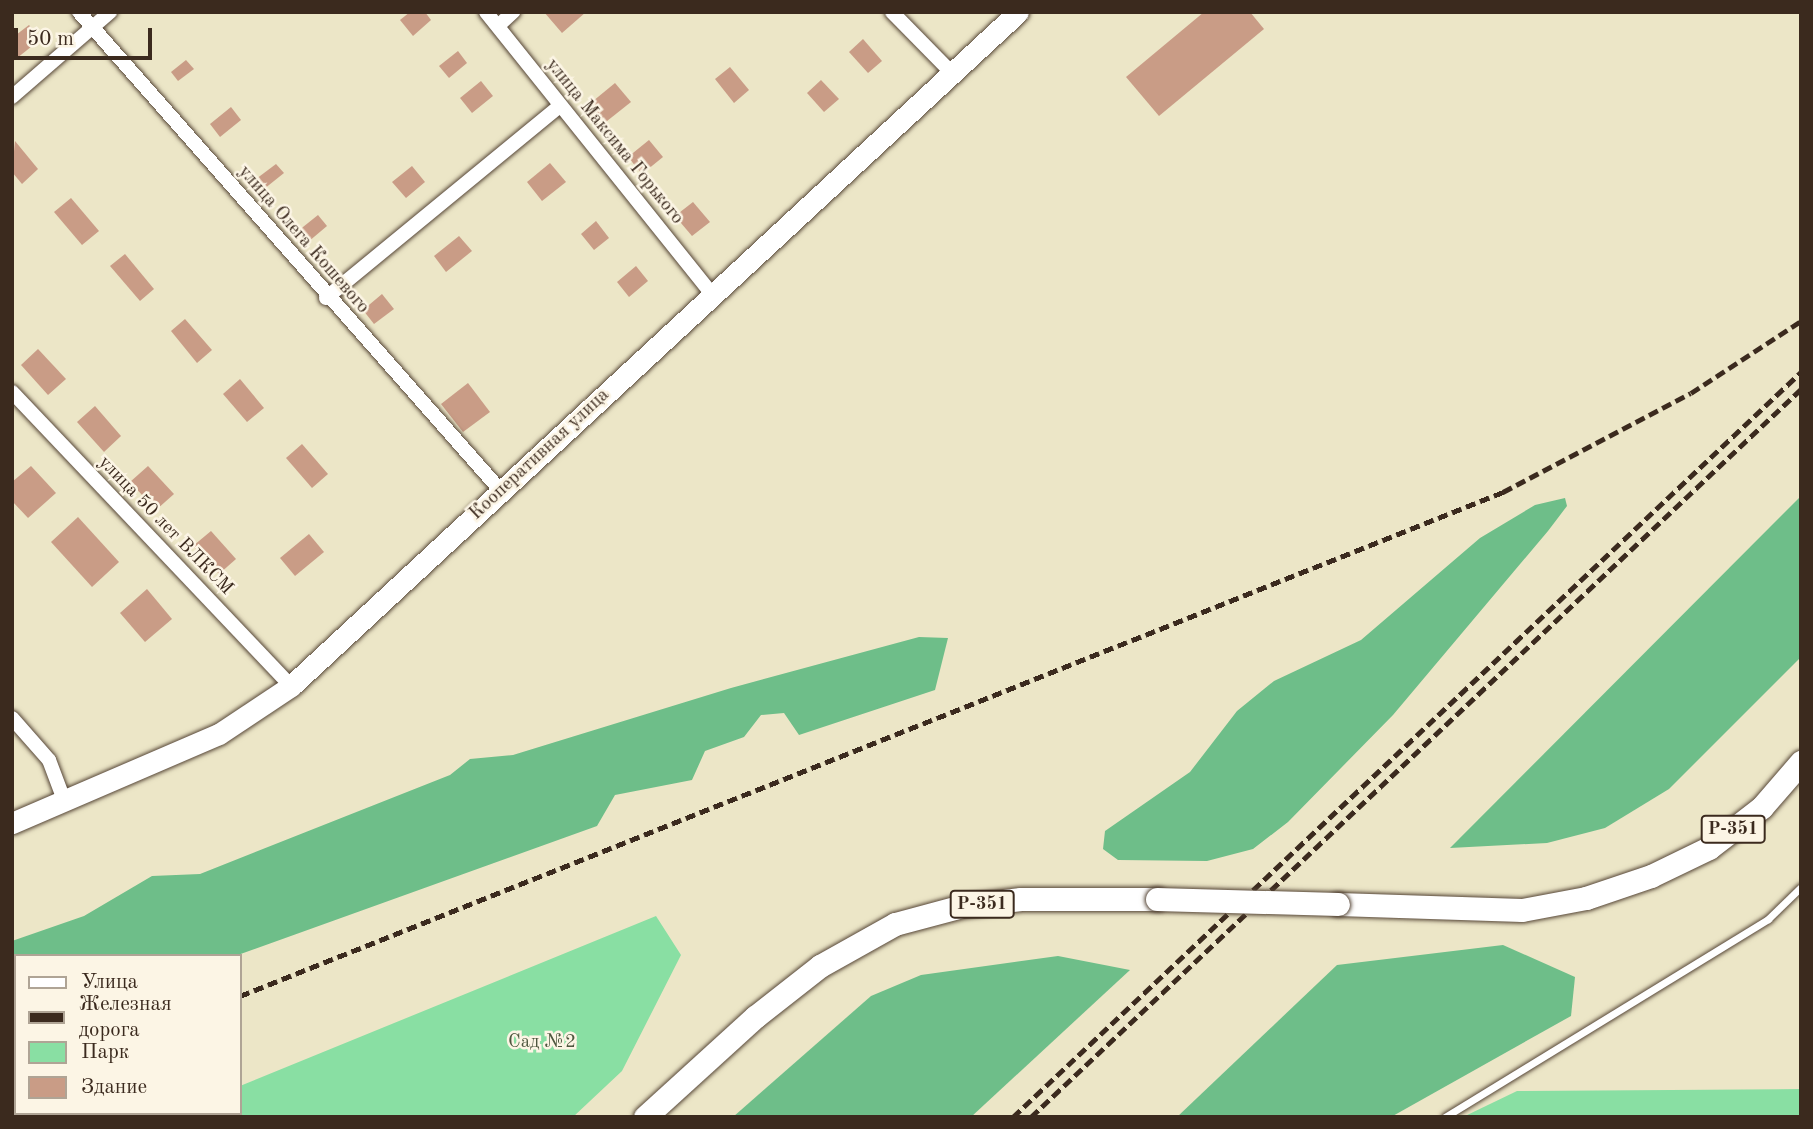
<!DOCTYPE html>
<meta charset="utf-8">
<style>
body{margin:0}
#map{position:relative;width:1813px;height:1129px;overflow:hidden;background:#ece6c7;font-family:"Old Standard TT",serif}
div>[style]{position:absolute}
.green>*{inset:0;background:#89dfa3}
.forest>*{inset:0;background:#6ebe89}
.building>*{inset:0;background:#c99c86}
.roads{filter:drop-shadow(0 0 2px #564637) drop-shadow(0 0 2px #564637)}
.service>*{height:7px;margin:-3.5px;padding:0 3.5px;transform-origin:3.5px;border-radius:3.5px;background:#fff}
.minor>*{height:14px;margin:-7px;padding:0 7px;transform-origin:7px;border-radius:7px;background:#fff}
.secondary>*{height:21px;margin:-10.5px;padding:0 10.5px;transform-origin:10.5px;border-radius:10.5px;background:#fff}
.primary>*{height:23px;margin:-11.5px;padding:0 11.5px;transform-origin:11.5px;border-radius:11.5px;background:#fff}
.rail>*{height:5px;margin-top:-2.5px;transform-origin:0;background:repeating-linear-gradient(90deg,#3b2a1e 0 10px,transparent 0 15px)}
.bridges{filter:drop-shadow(0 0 2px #564637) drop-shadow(0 0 2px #564637)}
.primary-bridge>*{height:23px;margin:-11.5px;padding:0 11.5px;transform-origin:11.5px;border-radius:11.5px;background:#fff}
span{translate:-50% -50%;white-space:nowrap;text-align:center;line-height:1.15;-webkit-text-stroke:5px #fcf5e5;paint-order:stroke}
.shield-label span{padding:2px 5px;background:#fcf5e5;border:2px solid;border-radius:5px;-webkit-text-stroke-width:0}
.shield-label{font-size:18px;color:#3b2a1e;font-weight:700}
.street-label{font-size:19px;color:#3b2a1e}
.park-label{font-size:19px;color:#4e573f}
.frame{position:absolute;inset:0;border:14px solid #3b2a1e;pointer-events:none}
.legend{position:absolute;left:14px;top:954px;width:228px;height:161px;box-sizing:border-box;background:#fcf5e5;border:2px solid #afa495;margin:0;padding:9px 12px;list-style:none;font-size:21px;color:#3b2a1e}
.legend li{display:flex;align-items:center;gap:14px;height:35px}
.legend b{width:35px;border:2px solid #afa495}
.scale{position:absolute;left:14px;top:28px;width:138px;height:32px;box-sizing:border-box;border:4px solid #3b2a1e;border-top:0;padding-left:9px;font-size:21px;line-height:24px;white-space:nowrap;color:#3b2a1e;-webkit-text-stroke:5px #fcf5e5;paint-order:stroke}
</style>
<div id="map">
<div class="green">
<div style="clip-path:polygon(656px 916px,681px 955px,622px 1071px,573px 1117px,164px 1117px,240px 1113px,240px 1086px)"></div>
<div style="clip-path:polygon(1801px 1089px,1801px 1117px,1463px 1117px,1517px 1091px)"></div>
</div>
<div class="forest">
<div style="clip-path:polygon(1801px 496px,1801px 657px,1669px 789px,1605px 828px,1547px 843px,1450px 848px)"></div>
<div style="clip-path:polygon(1565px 498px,1567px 506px,1548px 531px,1393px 715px,1288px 822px,1253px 849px,1207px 861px,1118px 860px,1103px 849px,1105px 831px,1190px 772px,1237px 711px,1274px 681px,1361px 640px,1480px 538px,1535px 505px)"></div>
<div style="clip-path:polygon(919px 637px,948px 638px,935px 690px,799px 735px,784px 713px,761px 715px,744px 737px,705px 751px,692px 780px,615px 795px,597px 826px,235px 956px,16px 956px,12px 1036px,12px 941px,84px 916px,152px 876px,200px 874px,450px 775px,470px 759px,513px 755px,731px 688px)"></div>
<div style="clip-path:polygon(1503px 945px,1575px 977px,1571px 1016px,1391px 1117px,1177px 1117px,1337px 965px)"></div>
<div style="clip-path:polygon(1058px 956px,1130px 970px,971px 1117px,733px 1117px,871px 996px,921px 975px)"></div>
</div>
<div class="building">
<div style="clip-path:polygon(410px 12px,425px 12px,431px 20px,413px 36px,400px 20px)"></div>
<div style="clip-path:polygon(544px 12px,586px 12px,562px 33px)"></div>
<div style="clip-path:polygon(1204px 12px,1250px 12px,1264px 29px,1159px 116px,1126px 77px)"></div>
<div style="clip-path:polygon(29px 25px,41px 39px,12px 62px,12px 38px)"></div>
<div style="clip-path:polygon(863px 39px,882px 61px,868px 73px,849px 52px)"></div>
<div style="clip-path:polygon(458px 51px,467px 63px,449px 78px,439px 66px)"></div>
<div style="clip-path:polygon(186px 60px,194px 69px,178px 81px,171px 72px)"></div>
<div style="clip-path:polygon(730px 67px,749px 90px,734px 103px,715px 79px)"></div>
<div style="clip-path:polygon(821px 80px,839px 99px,824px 112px,807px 93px)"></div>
<div style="clip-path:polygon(481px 81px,493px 96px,472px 113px,460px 98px)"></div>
<div style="clip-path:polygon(615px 83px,631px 102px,602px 125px,587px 106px)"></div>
<div style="clip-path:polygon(231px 107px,241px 120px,220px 137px,210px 124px)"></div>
<div style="clip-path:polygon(649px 140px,663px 157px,642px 174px,628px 157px)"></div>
<div style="clip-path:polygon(15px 141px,38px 169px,22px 184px,12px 172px)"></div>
<div style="clip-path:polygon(550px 163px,566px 182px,542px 201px,527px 182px)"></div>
<div style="clip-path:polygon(276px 164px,284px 173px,264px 189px,256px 179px)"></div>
<div style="clip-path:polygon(412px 166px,425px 182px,406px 198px,392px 182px)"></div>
<div style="clip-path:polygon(71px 198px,99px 231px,82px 245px,54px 212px)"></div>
<div style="clip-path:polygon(693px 202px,710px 222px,692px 236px,675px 216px)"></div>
<div style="clip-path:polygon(318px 215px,327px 226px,308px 242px,298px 231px)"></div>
<div style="clip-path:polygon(596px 221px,609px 238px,594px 250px,581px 234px)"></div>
<div style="clip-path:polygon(459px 236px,472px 251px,446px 272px,434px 256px)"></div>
<div style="clip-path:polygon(125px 254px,154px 289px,140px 301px,110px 266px)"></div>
<div style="clip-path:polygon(636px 266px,648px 281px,629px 297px,617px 282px)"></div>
<div style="clip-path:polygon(382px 294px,394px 309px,374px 324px,363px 310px)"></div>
<div style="clip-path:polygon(185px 319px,212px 350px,197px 363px,171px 331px)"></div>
<div style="clip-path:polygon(38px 349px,66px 379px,48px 395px,21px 365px)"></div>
<div style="clip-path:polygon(240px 379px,264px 408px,247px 422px,223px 394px)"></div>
<div style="clip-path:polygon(468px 383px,490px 412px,463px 432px,441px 404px)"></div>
<div style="clip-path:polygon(95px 406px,121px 436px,104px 452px,77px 422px)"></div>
<div style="clip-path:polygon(302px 444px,328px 474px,312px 488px,286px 458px)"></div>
<div style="clip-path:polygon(31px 466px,56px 493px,28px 518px,12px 501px,12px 482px)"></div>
<div style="clip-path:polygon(148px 466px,174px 494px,156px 510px,130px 482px)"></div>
<div style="clip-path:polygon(78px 517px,119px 562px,92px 587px,51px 542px)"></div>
<div style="clip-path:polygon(211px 531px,236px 559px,219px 574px,193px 546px)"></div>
<div style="clip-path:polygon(309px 534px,324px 552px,295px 576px,280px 558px)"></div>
<div style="clip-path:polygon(147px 589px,172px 619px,145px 642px,120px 613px)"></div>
</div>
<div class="roads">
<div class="service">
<div style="left:1445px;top:1117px;width:379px;rotate:-31.5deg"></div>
<div style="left:1768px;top:919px;width:46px;rotate:-44.1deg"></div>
</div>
<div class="minor">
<div style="left:79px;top:12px;width:638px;rotate:48.62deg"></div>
<div style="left:486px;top:12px;width:363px;rotate:51.3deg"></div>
<div style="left:892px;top:12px;width:86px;rotate:45.5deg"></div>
<div style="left:498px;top:26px;width:21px;rotate:-43deg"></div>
<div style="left:12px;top:97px;width:130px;rotate:-40.9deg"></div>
<div style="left:326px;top:298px;width:303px;rotate:-39.4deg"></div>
<div style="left:12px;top:392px;width:405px;rotate:46.5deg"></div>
<div style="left:12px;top:718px;width:56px;rotate:48.6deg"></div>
<div style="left:49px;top:760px;width:43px;rotate:69.4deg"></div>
</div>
<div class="secondary">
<div style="left:12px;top:823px;width:225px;rotate:-23.3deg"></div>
<div style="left:219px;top:734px;width:87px;rotate:-33.7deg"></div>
<div style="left:291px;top:686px;width:991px;rotate:-42.83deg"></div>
</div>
<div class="primary">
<div style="left:1338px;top:904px;width:184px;rotate:1.9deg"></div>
<div style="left:1522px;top:910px;width:65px;rotate:-10.6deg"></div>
<div style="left:1586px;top:898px;width:69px;rotate:-18.7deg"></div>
<div style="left:1651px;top:876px;width:64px;rotate:-25.8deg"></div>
<div style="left:1709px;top:848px;width:67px;rotate:-37.7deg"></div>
<div style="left:1762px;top:807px;width:60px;rotate:-49.1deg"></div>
<div style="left:645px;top:1117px;width:149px;rotate:-42.3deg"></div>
<div style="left:755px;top:1017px;width:83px;rotate:-38.1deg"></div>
<div style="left:820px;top:966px;width:86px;rotate:-29.2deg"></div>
<div style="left:895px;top:924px;width:69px;rotate:-15deg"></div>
<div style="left:962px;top:906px;width:59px;rotate:-6.8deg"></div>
<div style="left:1021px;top:899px;width:136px"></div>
</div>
</div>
<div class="rail">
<div style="left:240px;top:996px;width:1360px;rotate:-21.75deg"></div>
<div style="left:1503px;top:492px;width:212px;rotate:-27.8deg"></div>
<div style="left:1691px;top:393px;width:131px;rotate:-33.2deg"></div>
<div style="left:12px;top:1087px;width:4px;rotate:-14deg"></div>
<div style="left:1013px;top:1117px;width:1084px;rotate:-43.39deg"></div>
<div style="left:1031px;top:1117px;width:1060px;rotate:-43.39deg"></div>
</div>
<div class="bridges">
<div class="primary-bridge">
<div style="left:1157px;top:899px;width:181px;rotate:1.6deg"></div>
</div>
</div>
<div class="shield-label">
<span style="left:1733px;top:829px">Р-351</span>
<span style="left:982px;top:904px">Р-351</span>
</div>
<div class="street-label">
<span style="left:614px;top:142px;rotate:51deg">улица Максима Горького</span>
<span style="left:303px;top:240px;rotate:49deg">улица Олега Кошевого</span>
<span style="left:540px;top:455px;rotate:-43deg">Кооперативная улица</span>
<span style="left:165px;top:526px;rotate:46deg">улица 50 лет ВЛКСМ</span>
</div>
<div class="park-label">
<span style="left:542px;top:1043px">Сад №2</span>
</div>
<div class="frame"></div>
<ul class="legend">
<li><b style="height:9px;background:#fff"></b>Улица</li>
<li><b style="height:9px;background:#3b2a1e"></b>Железная дорога</li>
<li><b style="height:19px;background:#89dfa3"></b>Парк</li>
<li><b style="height:19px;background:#c99c86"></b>Здание</li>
</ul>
<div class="scale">50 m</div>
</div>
